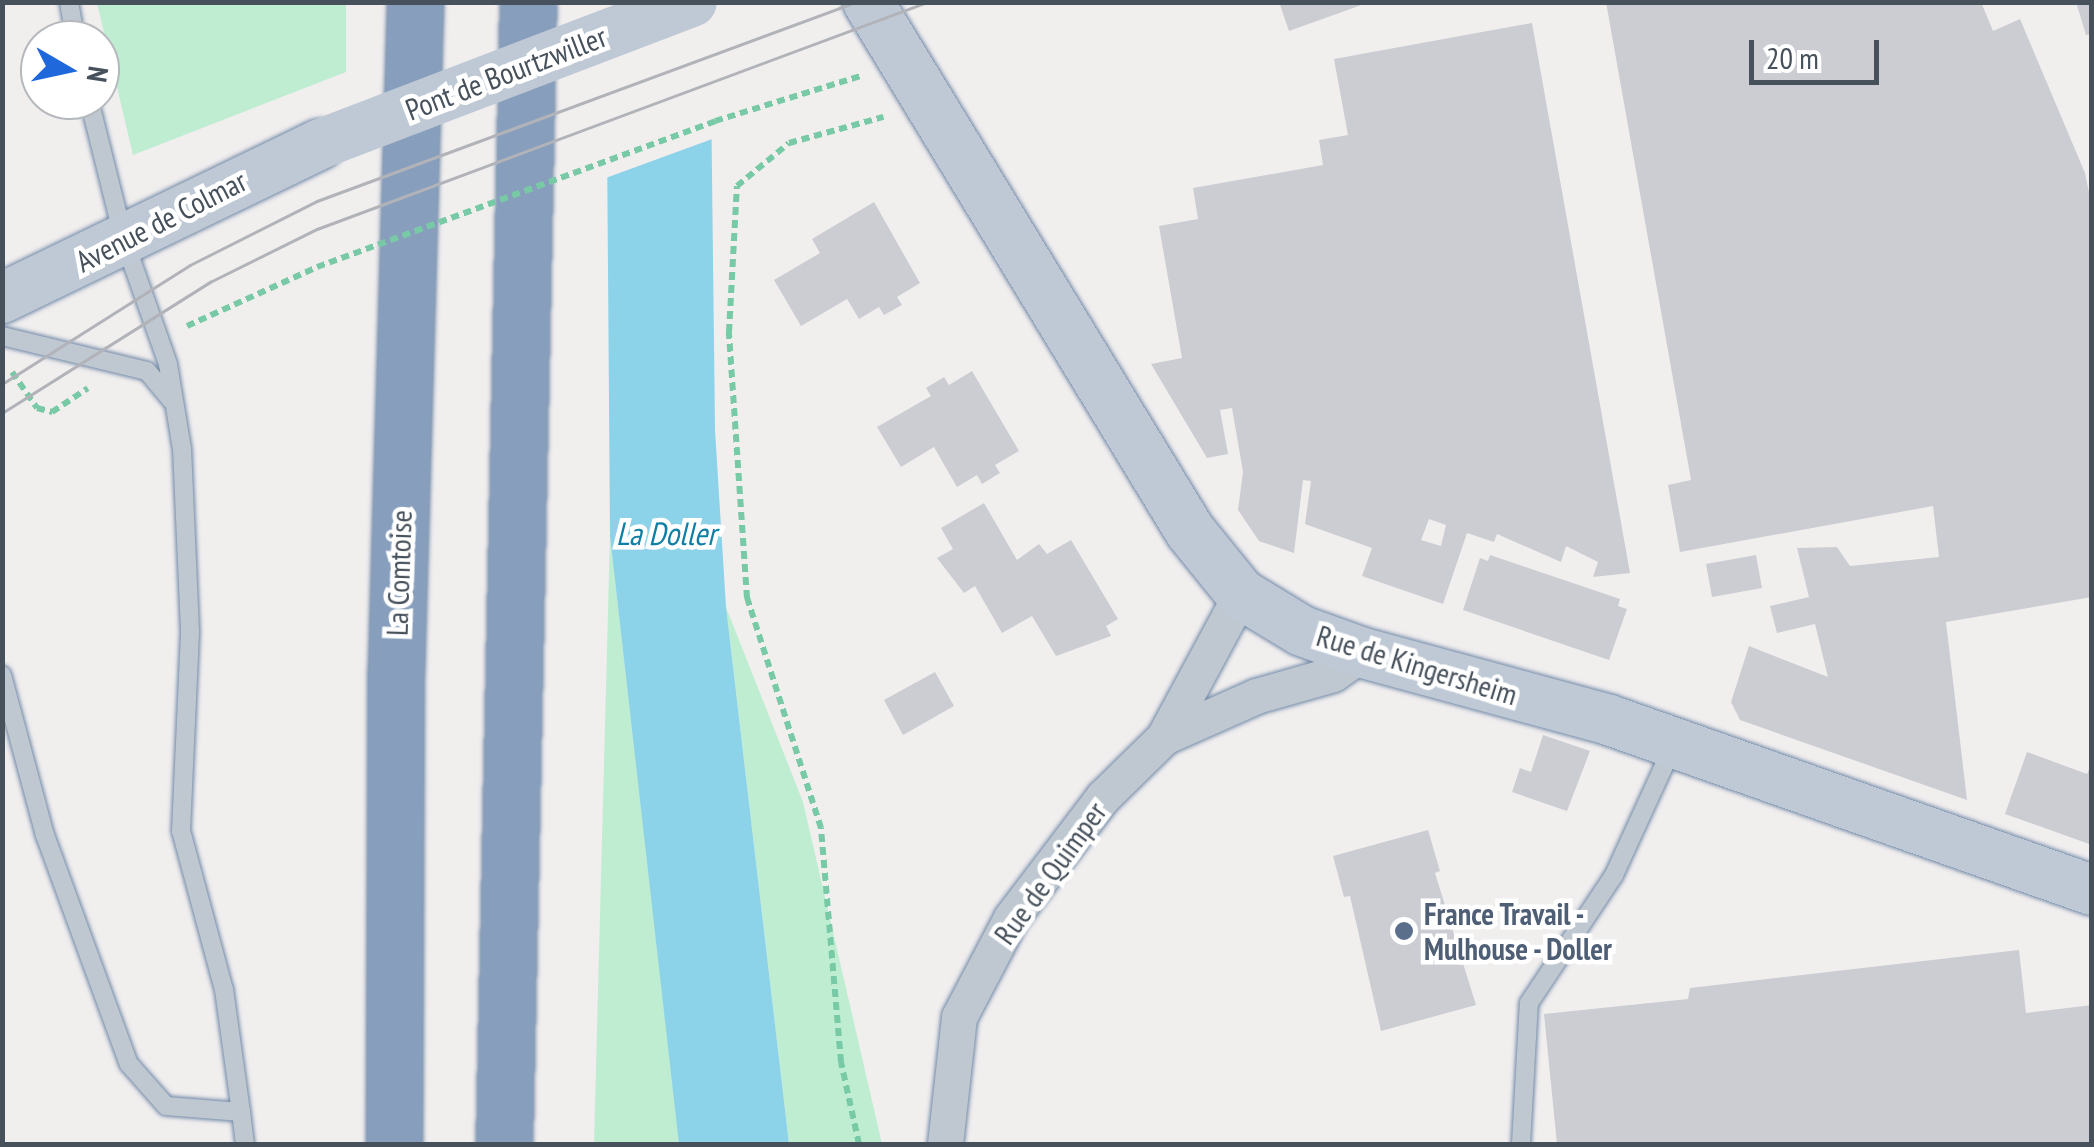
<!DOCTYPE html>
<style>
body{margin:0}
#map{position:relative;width:2094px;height:1147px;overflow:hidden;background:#f1eeee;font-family:"PT Sans Narrow",sans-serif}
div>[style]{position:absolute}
.green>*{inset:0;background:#beedd2}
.water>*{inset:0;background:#8cd2e9}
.pier>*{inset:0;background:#f1eeee}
.building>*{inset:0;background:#cbcdd3}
.path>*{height:6px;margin-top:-3px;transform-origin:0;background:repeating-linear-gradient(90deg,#77caa5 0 8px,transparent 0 13px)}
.roads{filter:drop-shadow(0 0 2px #728aa8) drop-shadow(0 0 2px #728aa8)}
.lane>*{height:18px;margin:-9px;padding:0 9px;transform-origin:9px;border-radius:9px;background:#bfc8d0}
.street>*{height:35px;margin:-17.5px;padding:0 17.5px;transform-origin:17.5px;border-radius:17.5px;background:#bfc8d0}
.secondary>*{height:50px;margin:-25px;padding:0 25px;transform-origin:25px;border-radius:25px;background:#bfc9d5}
.highway>*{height:55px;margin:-27.5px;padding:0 27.5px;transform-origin:27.5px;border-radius:27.5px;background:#879fbc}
.tram>*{height:2.5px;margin:-1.25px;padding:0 1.25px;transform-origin:1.25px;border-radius:1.25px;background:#b1b3b9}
.path-bridge>*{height:6px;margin-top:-3px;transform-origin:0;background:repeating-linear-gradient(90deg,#77caa5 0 8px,transparent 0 13px)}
.secondary-bridge>*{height:50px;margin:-25px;padding:0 25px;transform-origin:25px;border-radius:25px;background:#bfc9d5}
.dots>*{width:28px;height:28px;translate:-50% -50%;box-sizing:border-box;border:5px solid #fff;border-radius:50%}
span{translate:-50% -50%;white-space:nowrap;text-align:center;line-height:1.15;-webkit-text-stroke:9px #fff;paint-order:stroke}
.street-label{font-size:30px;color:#47515b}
.service-label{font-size:30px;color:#4e5e75;font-weight:700}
.left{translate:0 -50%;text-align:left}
.water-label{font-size:32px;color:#107fa5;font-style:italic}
.frame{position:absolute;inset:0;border:5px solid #47515b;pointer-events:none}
.north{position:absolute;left:20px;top:20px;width:100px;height:100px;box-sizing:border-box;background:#fff;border:2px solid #b5b9bd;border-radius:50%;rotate:99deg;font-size:28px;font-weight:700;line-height:40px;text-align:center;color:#47515b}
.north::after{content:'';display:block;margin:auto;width:35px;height:45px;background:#1e68db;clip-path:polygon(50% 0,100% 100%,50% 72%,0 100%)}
.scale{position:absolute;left:1749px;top:40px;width:130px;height:45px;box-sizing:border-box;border:5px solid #47515b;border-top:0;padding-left:12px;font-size:30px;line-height:35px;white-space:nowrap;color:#47515b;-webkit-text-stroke:8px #fff;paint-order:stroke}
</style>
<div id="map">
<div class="green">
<div style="clip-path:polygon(97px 3px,346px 3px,346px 72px,133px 155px)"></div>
<div style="clip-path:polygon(610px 536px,678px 1129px,679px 1144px,594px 1144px)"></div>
<div style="clip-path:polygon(726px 607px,803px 802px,882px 1144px,789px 1144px)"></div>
</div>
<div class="water">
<div style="clip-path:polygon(606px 3px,710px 3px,715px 430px,726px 607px,789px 1144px,679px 1144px,610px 536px)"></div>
</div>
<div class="pier">
<div style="clip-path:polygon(601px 2px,715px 2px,715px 138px,603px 179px)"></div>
</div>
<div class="building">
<div style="clip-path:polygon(1279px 2px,1367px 2px,1367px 3px,1289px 31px)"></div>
<div style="clip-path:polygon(1606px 2px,1981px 2px,1993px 31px,2020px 19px,2085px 173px,2092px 207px,2092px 597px,1946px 622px,1967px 800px,1740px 720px,1731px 702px,1749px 646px,1828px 677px,1815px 624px,1777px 633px,1770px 606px,1809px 597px,1797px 548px,1837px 547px,1850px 566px,1939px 557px,1933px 506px,1680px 552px,1668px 485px,1691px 480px)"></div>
<div style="clip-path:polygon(2076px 2px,2092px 2px,2092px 34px,2086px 35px)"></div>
<div style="clip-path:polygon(evenodd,1532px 23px,1630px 573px,1593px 577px,1598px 562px,1566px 546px,1561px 562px,1497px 534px,1494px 542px,1467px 533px,1443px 604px,1362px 576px,1372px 548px,1305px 524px,1311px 481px,1303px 480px,1294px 553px,1259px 541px,1238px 510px,1243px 472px,1232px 408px,1220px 410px,1228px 454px,1207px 458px,1151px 364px,1182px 358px,1159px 226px,1198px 219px,1193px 188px,1323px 165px,1319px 140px,1348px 135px,1334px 59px,1532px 23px,1429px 519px,1446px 525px,1441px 546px,1421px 540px,1429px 519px)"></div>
<div style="clip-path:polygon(874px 202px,920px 283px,897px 297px,902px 305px,884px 315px,879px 307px,859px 319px,847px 299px,801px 326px,774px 280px,820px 253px,812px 239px)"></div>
<div style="clip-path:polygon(972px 371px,1019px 451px,995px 465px,1000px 473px,982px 484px,977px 475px,957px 487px,934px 447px,901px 467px,877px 427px,931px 396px,926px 388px,944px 377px,949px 385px)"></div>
<div style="clip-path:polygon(984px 503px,1017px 560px,1039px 544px,1047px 554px,1071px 540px,1118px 619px,1106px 626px,1111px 636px,1056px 656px,1032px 616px,1002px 633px,975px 586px,964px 593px,937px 558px,953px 549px,941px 528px)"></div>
<div style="clip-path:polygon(1490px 555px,1620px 599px,1618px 606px,1627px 609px,1609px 660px,1463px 610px,1480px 558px,1488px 561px)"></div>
<div style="clip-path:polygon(1756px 555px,1762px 588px,1712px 597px,1706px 564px)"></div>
<div style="clip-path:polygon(935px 672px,954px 706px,903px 735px,884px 700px)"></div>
<div style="clip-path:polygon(1543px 735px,1590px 751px,1567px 811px,1512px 792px,1520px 768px,1531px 772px)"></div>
<div style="clip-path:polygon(2027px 752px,2087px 774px,2092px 763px,2092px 845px,2005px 814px)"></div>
<div style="clip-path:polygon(1428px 830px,1440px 871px,1435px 873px,1476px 1005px,1381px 1031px,1350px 896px,1344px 897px,1333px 856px)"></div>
<div style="clip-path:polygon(2019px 950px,2026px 1013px,2092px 1005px,2092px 1144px,1557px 1144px,1544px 1014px,1688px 999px,1690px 988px)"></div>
</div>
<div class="path">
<div style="left:715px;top:121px;width:152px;rotate:-17.2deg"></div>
<div style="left:187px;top:326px;width:143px;rotate:-24.4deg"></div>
<div style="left:12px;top:372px;width:44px;rotate:55.2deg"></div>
<div style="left:37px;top:408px;width:16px;rotate:15deg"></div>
<div style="left:52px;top:412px;width:43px;rotate:-33.7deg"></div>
<div style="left:859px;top:1144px;width:84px;rotate:-102.4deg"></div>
<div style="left:841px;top:1062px;width:235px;rotate:-94.9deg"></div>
<div style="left:821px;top:828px;width:242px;rotate:-107.8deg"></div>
<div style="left:747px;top:598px;width:267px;rotate:-93.9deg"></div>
<div style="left:729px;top:332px;width:146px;rotate:-86.9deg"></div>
<div style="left:737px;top:186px;width:67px;rotate:-39.6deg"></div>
<div style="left:789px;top:143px;width:98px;rotate:-15.5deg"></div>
</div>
<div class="roads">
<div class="lane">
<div style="left:69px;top:2px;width:39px;rotate:80deg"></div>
<div style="left:2px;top:336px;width:149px;rotate:13.6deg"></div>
<div style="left:147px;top:371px;width:39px;rotate:50deg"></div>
<div style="left:2px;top:675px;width:166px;rotate:75deg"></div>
<div style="left:45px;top:835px;width:244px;rotate:69.9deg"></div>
<div style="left:129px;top:1064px;width:56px;rotate:48.6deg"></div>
<div style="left:166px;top:1106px;width:75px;rotate:4.6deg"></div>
<div style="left:241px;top:1112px;width:123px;rotate:-97.9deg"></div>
<div style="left:224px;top:990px;width:165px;rotate:-105.1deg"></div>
<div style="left:181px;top:831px;width:200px;rotate:-87.4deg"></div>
<div style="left:190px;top:631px;width:182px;rotate:-92.5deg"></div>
<div style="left:182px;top:449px;width:86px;rotate:-99.4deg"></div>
<div style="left:168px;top:364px;width:132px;rotate:-109.5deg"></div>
<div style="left:124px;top:240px;width:144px;rotate:-104deg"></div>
<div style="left:241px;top:1112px;width:32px;rotate:83deg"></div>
<div style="left:1521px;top:1144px;width:141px;rotate:-86.8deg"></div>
<div style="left:1529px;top:1003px;width:154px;rotate:-56.4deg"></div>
<div style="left:1614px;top:875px;width:144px;rotate:-65.4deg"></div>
</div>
<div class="street">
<div style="left:1164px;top:737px;width:101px;rotate:-24deg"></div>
<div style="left:1256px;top:696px;width:80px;rotate:-15.9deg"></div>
<div style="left:1333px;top:674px;width:37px;rotate:-35deg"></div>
<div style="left:945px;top:1144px;width:128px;rotate:-83.7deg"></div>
<div style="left:959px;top:1017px;width:112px;rotate:-62.3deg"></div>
<div style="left:1011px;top:918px;width:152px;rotate:-52.8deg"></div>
<div style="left:1103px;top:797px;width:86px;rotate:-44.5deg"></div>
<div style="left:1164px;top:737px;width:162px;rotate:-61.7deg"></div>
</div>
<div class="secondary">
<div style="left:868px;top:2px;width:619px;rotate:58.67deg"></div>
<div style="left:1190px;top:531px;width:81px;rotate:51deg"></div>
<div style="left:1241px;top:594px;width:71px;rotate:31.2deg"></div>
<div style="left:1302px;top:631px;width:65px;rotate:19.8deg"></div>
<div style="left:1363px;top:653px;width:255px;rotate:15.2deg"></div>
<div style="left:1609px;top:720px;width:512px;rotate:19.39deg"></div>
<div style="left:2px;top:298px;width:353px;rotate:-25.8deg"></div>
</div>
<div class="highway">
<div style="left:394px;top:1144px;width:473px;rotate:-89.8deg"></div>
<div style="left:396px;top:671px;width:669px;rotate:-88.37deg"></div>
<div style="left:504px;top:1144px;width:1142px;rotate:-88.8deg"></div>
</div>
</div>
<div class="tram">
<div style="left:2px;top:384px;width:222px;rotate:-32.3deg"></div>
<div style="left:190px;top:265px;width:142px;rotate:-26.7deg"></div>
<div style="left:317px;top:201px;width:575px;rotate:-20.26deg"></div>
<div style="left:2px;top:413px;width:246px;rotate:-32.2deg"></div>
<div style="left:210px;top:282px;width:119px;rotate:-26.4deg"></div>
<div style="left:317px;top:229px;width:651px;rotate:-20.41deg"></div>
</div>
<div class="path-bridge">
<div style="left:317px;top:267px;width:424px;rotate:-20.1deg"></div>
</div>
<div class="secondary-bridge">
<div style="left:320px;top:144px;width:398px;rotate:-20.9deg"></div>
</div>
<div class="dots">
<div style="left:1404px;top:931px;background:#5c6f8a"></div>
</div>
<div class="street-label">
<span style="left:506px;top:73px;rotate:-21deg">Pont de Bourtzwiller</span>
<span style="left:161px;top:221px;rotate:-27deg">Avenue de Colmar</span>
<span style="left:399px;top:573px;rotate:-88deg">La Comtoise</span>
<span style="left:1417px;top:665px;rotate:17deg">Rue de Kingersheim</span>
<span style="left:1050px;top:873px;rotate:-54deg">Rue de Quimper</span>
</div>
<div class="service-label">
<span class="left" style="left:1424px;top:931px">France Travail -<br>Mulhouse - Doller</span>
</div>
<div class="water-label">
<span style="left:666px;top:533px">La Doller</span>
</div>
<div class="frame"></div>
<div class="north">N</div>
<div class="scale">20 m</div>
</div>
